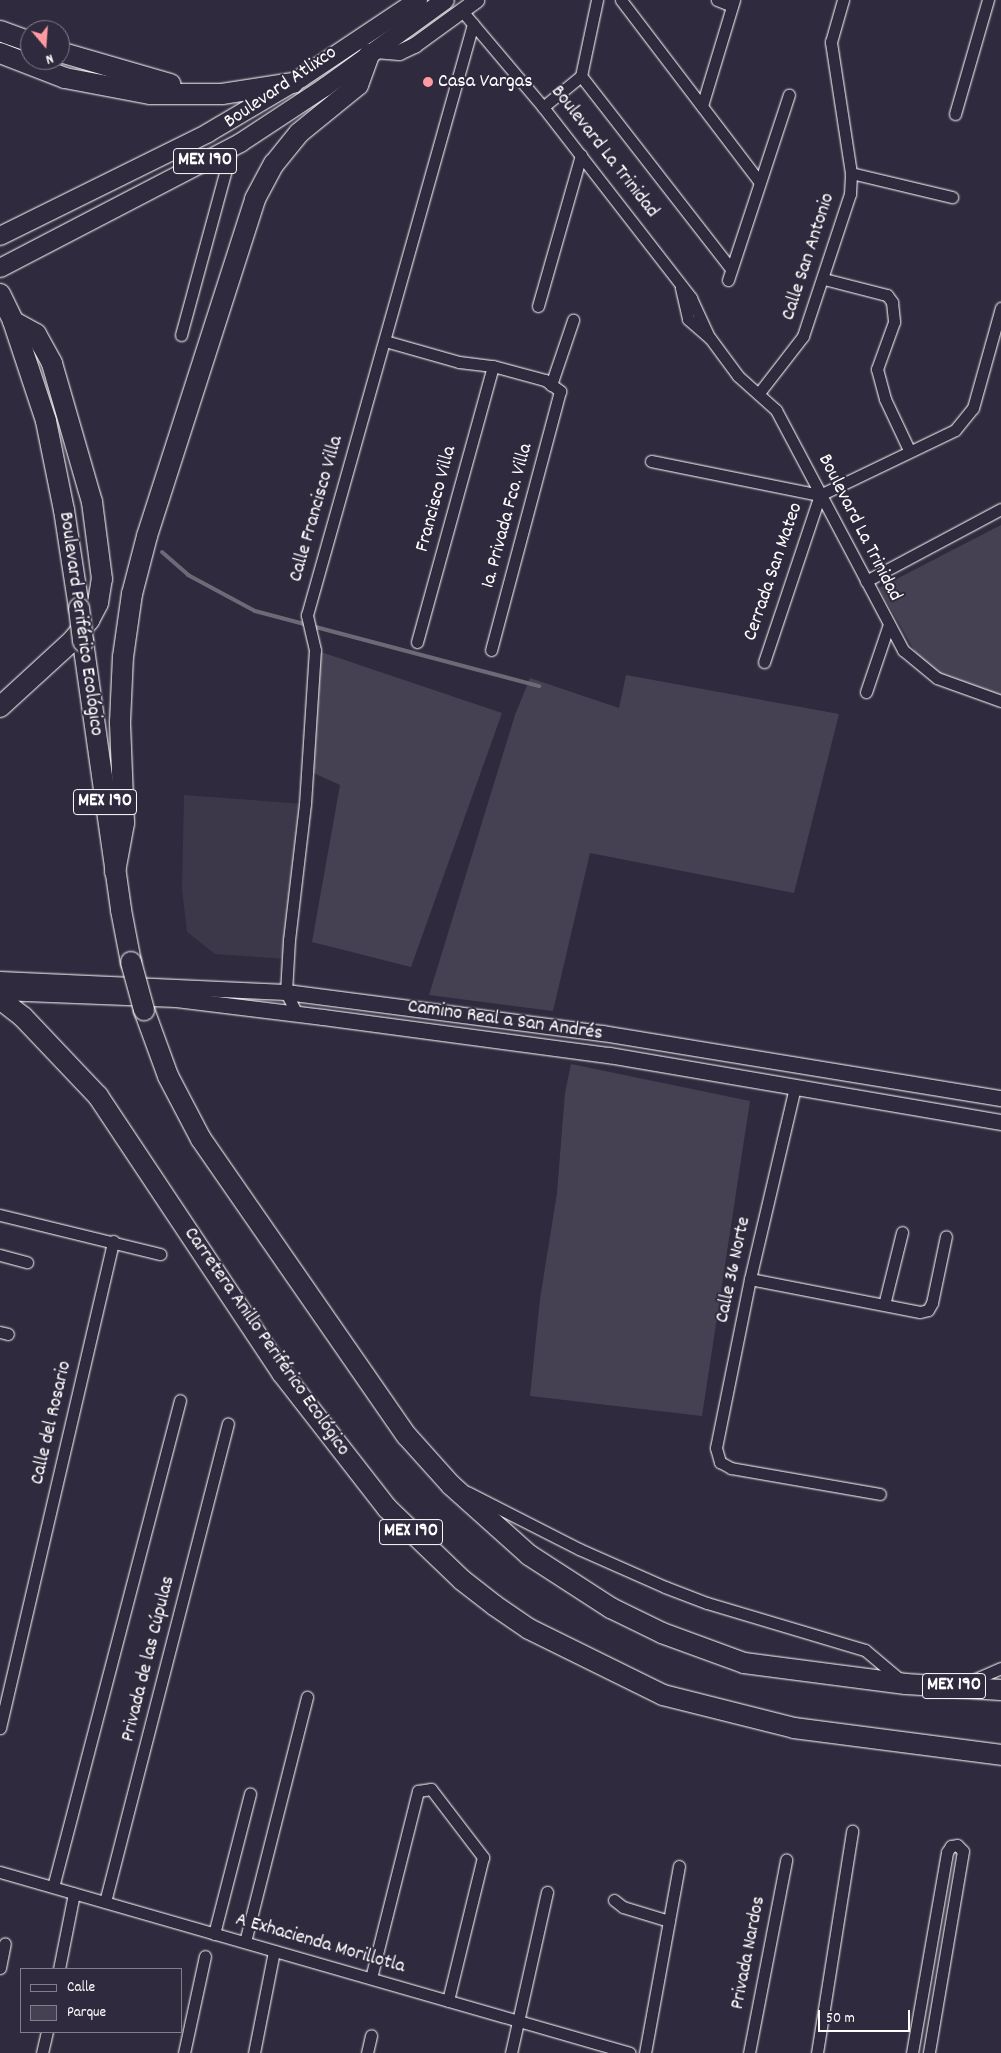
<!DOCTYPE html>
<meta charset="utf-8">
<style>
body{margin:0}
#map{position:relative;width:1001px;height:2053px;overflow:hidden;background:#2f2a3d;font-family:Dekko,sans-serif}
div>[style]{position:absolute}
.built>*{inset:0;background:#3c3749}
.green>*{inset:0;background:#464152}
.stream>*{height:4px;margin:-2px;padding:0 2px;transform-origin:2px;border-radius:2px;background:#6d6a77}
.roads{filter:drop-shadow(0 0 1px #fff) drop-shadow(0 0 1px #fff)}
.street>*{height:11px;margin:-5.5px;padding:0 5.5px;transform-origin:5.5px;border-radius:5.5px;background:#2f2a3d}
.secondary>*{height:15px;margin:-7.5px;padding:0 7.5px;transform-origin:7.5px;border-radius:7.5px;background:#2f2a3d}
.primary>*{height:18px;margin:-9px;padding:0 9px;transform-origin:9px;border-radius:9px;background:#2f2a3d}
.highway>*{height:20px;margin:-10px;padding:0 10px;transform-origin:10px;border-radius:10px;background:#2f2a3d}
.bridges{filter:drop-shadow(0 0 1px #fff) drop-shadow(0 0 1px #fff)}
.highway-bridge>*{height:20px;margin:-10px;padding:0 10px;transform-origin:10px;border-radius:10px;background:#2f2a3d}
.dots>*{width:14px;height:14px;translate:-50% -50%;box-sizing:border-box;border:2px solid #2f2a3d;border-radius:50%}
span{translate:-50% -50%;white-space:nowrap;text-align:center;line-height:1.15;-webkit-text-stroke:4px #2f2a3d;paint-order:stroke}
.shield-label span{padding:1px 4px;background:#2f2a3d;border:1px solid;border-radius:4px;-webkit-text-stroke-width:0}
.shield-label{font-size:19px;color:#fff;font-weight:700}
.poi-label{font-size:20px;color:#fff}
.left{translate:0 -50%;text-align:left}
.street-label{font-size:20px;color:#fff}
.legend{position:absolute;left:20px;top:1968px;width:162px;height:65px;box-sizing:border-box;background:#2f2a3d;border:1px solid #827f8b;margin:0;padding:6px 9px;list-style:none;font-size:15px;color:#fff}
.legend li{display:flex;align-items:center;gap:10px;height:25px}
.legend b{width:25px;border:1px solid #827f8b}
.north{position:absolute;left:20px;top:20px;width:50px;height:50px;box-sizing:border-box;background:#2f2a3d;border:1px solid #827f8b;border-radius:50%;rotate:162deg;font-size:14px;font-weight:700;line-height:20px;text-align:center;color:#fff}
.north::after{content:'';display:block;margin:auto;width:18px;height:22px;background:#ff9aa2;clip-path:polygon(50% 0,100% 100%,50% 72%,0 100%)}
.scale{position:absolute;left:818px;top:2010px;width:92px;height:22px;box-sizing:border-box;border:2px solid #fff;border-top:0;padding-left:6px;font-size:15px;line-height:18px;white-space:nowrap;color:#fff;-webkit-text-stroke:4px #2f2a3d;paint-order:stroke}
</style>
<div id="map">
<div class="built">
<div style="clip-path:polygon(184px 795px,305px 804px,287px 959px,215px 954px,187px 932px,182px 889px)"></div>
</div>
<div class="green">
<div style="clip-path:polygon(1001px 525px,1001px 696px,941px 675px,918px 657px,879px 588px)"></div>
<div style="clip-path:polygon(315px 650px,502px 713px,411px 967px,312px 942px,340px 785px,307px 770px)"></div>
<div style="clip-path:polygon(626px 675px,839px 714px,794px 893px,590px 853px,553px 1011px,429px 995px,515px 715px,530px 678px,619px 708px)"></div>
<div style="clip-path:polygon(571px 1064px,750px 1101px,702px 1416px,530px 1396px,540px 1299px,557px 1193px,565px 1093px)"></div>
</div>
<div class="stream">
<div style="left:162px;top:552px;width:35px;rotate:41deg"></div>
<div style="left:188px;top:575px;width:76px;rotate:28.2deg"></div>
<div style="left:255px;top:611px;width:294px;rotate:14.8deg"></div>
</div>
<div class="roads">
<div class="street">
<div style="left:621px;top:0;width:228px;rotate:52.7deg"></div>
<div style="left:717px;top:0;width:16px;rotate:22deg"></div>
<div style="left:462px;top:11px;width:126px;rotate:49.8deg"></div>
<div style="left:543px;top:107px;width:242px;rotate:52.2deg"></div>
<div style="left:691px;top:298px;width:41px;rotate:65.3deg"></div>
<div style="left:581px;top:76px;width:244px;rotate:52.1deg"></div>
<div style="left:702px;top:106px;width:111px;rotate:-73.2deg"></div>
<div style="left:543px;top:107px;width:49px;rotate:-39.2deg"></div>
<div style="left:581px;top:76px;width:78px;rotate:-78.1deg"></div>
<div style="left:955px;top:114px;width:119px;rotate:-73.9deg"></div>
<div style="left:851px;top:173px;width:104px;rotate:13.4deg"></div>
<div style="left:824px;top:279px;width:65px;rotate:14.3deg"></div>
<div style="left:887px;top:295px;width:9px;rotate:54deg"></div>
<div style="left:892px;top:302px;width:20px;rotate:84deg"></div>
<div style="left:894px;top:322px;width:50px;rotate:109.9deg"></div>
<div style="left:877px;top:369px;width:31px;rotate:75deg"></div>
<div style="left:885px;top:399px;width:56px;rotate:64.8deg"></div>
<div style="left:728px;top:280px;width:195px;rotate:-71.8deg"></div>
<div style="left:681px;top:288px;width:32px;rotate:77deg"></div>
<div style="left:688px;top:319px;width:29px;rotate:41deg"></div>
<div style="left:710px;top:338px;width:47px;rotate:53.6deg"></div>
<div style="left:738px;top:376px;width:51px;rotate:41.8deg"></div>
<div style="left:776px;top:410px;width:272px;rotate:62.1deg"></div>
<div style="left:903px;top:650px;width:44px;rotate:39.5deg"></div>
<div style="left:937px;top:678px;width:68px;rotate:19.8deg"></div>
<div style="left:538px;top:306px;width:157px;rotate:-74.1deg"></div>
<div style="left:181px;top:335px;width:195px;rotate:-74.8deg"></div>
<div style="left:385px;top:341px;width:77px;rotate:15.8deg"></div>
<div style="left:459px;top:362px;width:34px;rotate:7deg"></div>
<div style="left:493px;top:366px;width:54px;rotate:15.1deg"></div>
<div style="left:545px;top:380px;width:19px;rotate:36deg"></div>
<div style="left:560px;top:391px;width:268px;rotate:104.9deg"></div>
<div style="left:551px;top:385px;width:69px;rotate:-71.3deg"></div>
<div style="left:759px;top:393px;width:72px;rotate:-52.3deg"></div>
<div style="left:803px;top:336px;width:150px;rotate:-71.7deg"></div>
<div style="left:850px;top:194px;width:21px;rotate:-87deg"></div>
<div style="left:851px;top:173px;width:133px;rotate:-98.7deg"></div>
<div style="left:831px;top:42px;width:44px;rotate:-74.1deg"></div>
<div style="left:651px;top:461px;width:172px;rotate:11.4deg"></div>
<div style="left:820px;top:495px;width:150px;rotate:-25.7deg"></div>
<div style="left:955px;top:430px;width:28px;rotate:-51deg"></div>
<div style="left:973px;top:408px;width:104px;rotate:-74.4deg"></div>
<div style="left:866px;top:581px;width:153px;rotate:-28.1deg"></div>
<div style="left:417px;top:642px;width:286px;rotate:-74.6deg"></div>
<div style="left:764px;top:662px;width:176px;rotate:-71.5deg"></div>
<div style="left:866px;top:692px;width:69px;rotate:-71.3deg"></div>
<div style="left:297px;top:1014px;width:25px;rotate:-117deg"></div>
<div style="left:286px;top:992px;width:52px;rotate:-86.7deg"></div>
<div style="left:289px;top:940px;width:137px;rotate:-83.3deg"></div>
<div style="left:305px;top:804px;width:154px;rotate:-86.3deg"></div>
<div style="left:315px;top:650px;width:36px;rotate:-103deg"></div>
<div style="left:307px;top:615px;width:614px;rotate:-74.31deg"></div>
<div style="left:795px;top:1087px;width:197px;rotate:103.2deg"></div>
<div style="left:750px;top:1279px;width:172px;rotate:101.4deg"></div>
<div style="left:716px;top:1448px;width:15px;rotate:74deg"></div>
<div style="left:720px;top:1462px;width:13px;rotate:29deg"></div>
<div style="left:731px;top:1468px;width:151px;rotate:9.9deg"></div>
<div style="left:0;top:1215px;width:165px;rotate:13.7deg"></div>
<div style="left:0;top:1255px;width:28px;rotate:15deg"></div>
<div style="left:750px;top:1279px;width:173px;rotate:11deg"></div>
<div style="left:920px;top:1312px;width:8px;rotate:-14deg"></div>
<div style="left:928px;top:1310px;width:8px;rotate:-60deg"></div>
<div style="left:932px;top:1303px;width:68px;rotate:-78.2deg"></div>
<div style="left:884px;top:1305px;width:75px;rotate:-76.1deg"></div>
<div style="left:0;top:1332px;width:8px;rotate:14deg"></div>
<div style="left:467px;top:1492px;width:126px;rotate:27deg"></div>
<div style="left:579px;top:1549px;width:94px;rotate:23.8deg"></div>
<div style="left:665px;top:1587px;width:45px;rotate:20.9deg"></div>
<div style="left:707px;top:1603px;width:165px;rotate:16.6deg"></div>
<div style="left:865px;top:1650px;width:50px;rotate:40.1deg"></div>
<div style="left:964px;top:1684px;width:40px;rotate:-23.4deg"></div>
<div style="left:0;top:1728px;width:500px;rotate:-76.9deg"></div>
<div style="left:0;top:1872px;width:655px;rotate:16.03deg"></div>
<div style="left:53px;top:1887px;width:503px;rotate:-75.38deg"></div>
<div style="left:614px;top:1900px;width:11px;rotate:38deg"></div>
<div style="left:623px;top:1907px;width:48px;rotate:16.9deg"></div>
<div style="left:105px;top:1902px;width:494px;rotate:-75.6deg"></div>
<div style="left:214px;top:1934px;width:145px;rotate:-75.6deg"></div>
<div style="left:245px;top:1942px;width:253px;rotate:-75.8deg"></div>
<div style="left:0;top:1968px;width:25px;rotate:-79deg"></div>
<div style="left:59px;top:1969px;width:77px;rotate:-78.8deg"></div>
<div style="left:371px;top:1978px;width:193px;rotate:-75.9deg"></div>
<div style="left:418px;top:1791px;width:13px;rotate:-9deg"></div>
<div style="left:431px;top:1789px;width:86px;rotate:52.6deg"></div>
<div style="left:483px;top:1857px;width:148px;rotate:103.7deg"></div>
<div style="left:42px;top:2053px;width:22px;rotate:-77deg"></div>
<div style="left:184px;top:2053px;width:99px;rotate:-77.8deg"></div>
<div style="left:254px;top:2053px;width:104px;rotate:-78.9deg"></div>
<div style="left:367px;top:2053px;width:18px;rotate:-77deg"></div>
<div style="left:511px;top:2053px;width:165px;rotate:-77.4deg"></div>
<div style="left:645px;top:2053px;width:190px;rotate:-79.7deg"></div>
<div style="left:749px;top:2053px;width:197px;rotate:-79.1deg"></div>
<div style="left:817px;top:2053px;width:225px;rotate:-81deg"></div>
<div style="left:912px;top:2053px;width:204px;rotate:-80.1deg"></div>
<div style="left:947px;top:1852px;width:7px;rotate:-56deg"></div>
<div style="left:951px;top:1846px;width:6px;rotate:-9deg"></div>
<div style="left:957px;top:1845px;width:8px;rotate:45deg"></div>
<div style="left:963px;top:1851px;width:205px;rotate:99.6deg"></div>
</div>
<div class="secondary">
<div style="left:375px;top:50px;width:24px;rotate:5deg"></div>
<div style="left:399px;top:52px;width:17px;rotate:-25deg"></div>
<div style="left:414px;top:45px;width:77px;rotate:-36deg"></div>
<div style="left:0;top:979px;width:286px;rotate:2.6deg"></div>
<div style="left:286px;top:992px;width:320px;rotate:7.4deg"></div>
<div style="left:603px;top:1033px;width:403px;rotate:9.3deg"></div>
<div style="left:0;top:992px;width:176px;rotate:2.3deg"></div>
<div style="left:176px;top:999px;width:148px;rotate:7deg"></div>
<div style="left:323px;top:1017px;width:289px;rotate:7.6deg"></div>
<div style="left:609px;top:1055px;width:398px;rotate:9.7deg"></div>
</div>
<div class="primary">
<div style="left:0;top:236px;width:232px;rotate:-26.3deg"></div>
<div style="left:208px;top:133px;width:108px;rotate:-30.6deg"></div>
<div style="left:301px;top:78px;width:141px;rotate:-33.7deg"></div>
<div style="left:0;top:268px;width:271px;rotate:-27.5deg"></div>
<div style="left:240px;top:143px;width:102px;rotate:-33.4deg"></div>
<div style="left:325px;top:87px;width:148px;rotate:-35.9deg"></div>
</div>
<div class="highway">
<div style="left:0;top:31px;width:32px;rotate:20deg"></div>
<div style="left:60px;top:52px;width:115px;rotate:16.2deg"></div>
<div style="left:0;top:53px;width:70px;rotate:21deg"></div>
<div style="left:65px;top:78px;width:86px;rotate:10.7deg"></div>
<div style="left:150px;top:94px;width:72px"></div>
<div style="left:222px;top:94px;width:72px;rotate:-8.8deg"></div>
<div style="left:0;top:294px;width:30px;rotate:64deg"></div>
<div style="left:13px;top:321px;width:105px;rotate:71.7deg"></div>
<div style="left:46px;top:421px;width:91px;rotate:78.6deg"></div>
<div style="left:64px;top:510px;width:99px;rotate:81.3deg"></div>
<div style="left:83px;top:642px;width:271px;rotate:81.9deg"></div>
<div style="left:121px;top:910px;width:53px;rotate:79.1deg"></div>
<div style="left:0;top:707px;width:99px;rotate:-42.5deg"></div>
<div style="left:73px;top:640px;width:26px;rotate:-51deg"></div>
<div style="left:89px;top:620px;width:19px;rotate:-62deg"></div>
<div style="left:98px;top:603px;width:24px;rotate:-81deg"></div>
<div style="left:102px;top:579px;width:78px;rotate:-97.4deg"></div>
<div style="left:92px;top:502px;width:145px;rotate:-106.1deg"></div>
<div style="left:52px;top:363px;width:33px;rotate:-119deg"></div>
<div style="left:36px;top:334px;width:26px;rotate:-151deg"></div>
<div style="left:115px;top:872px;width:50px;rotate:-79.6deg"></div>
<div style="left:124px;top:823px;width:101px;rotate:-92.3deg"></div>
<div style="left:120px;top:722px;width:65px;rotate:-87.4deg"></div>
<div style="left:123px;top:657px;width:64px;rotate:-81.9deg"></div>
<div style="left:132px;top:594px;width:60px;rotate:-75.5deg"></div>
<div style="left:147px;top:536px;width:354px;rotate:-72.2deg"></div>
<div style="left:255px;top:199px;width:40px;rotate:-62deg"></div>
<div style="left:274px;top:164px;width:40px;rotate:-51deg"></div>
<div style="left:299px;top:133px;width:76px;rotate:-39.1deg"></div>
<div style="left:358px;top:85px;width:33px;rotate:-70deg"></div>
<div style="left:0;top:999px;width:29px;rotate:38deg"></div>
<div style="left:23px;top:1017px;width:109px;rotate:46.5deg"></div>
<div style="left:98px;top:1096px;width:333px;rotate:56.4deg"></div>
<div style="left:282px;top:1373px;width:171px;rotate:52.1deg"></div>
<div style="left:387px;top:1508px;width:104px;rotate:43.8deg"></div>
<div style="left:462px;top:1580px;width:41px;rotate:38deg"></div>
<div style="left:494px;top:1605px;width:42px;rotate:34.4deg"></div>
<div style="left:529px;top:1629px;width:149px;rotate:26.2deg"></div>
<div style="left:663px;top:1695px;width:135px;rotate:14.1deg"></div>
<div style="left:794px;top:1728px;width:209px;rotate:7.4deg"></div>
<div style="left:144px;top:1010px;width:70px;rotate:70deg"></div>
<div style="left:168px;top:1076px;width:71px;rotate:62.4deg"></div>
<div style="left:201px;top:1139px;width:361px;rotate:55.3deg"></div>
<div style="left:407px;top:1436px;width:66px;rotate:48.1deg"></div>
<div style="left:451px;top:1485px;width:105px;rotate:41.9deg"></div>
<div style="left:529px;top:1555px;width:98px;rotate:32.9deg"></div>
<div style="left:611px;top:1608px;width:57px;rotate:26.1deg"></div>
<div style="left:662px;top:1633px;width:87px;rotate:20.1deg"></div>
<div style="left:744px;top:1663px;width:163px;rotate:7.4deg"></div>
<div style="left:906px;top:1684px;width:95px;rotate:3.6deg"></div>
</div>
</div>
<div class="bridges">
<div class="highway-bridge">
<div style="left:79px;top:608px;width:34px;rotate:83deg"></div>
<div style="left:131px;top:962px;width:50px;rotate:74.8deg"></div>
</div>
</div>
<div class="dots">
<div style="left:428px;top:82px;background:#ff9aa2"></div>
</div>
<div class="shield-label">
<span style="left:205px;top:161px">MEX 190</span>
<span style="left:105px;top:802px">MEX 190</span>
<span style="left:411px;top:1532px">MEX 190</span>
<span style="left:954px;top:1686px">MEX 190</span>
</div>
<div class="poi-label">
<span class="left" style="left:438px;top:82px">Casa Vargas</span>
</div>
<div class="street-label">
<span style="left:281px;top:88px;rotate:-34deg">Boulevard Atlixco</span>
<span style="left:604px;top:152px;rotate:52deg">Boulevard La Trinidad</span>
<span style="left:809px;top:257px;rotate:-72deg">Calle San Antonio</span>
<span style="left:437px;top:499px;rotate:-75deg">Francisco Villa</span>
<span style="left:317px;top:509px;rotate:-74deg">Calle Francisco Villa</span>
<span style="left:508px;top:516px;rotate:-75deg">1a. Privada Fco. Villa</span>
<span style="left:859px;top:528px;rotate:63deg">Boulevard La Trinidad</span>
<span style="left:774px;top:572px;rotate:-71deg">Cerrada San Mateo</span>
<span style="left:80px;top:624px;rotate:82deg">Boulevard Periférico Ecológico</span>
<span style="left:505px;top:1021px;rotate:8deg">Camino Real a San Andrés</span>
<span style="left:734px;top:1270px;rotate:-78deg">Calle 36 Norte</span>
<span style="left:266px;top:1342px;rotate:55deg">Carretera Anillo Periférico Ecológico</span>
<span style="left:52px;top:1423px;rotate:-77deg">Calle del Rosario</span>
<span style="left:149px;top:1659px;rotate:-76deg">Privada de las Cúpulas</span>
<span style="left:320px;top:1944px;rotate:16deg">A Exhacienda Morillotla</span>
<span style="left:749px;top:1953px;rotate:-79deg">Privada Nardos</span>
</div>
<ul class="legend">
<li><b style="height:6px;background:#2f2a3d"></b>Calle</li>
<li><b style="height:14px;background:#464152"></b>Parque</li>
</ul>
<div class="north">N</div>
<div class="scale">50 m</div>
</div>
